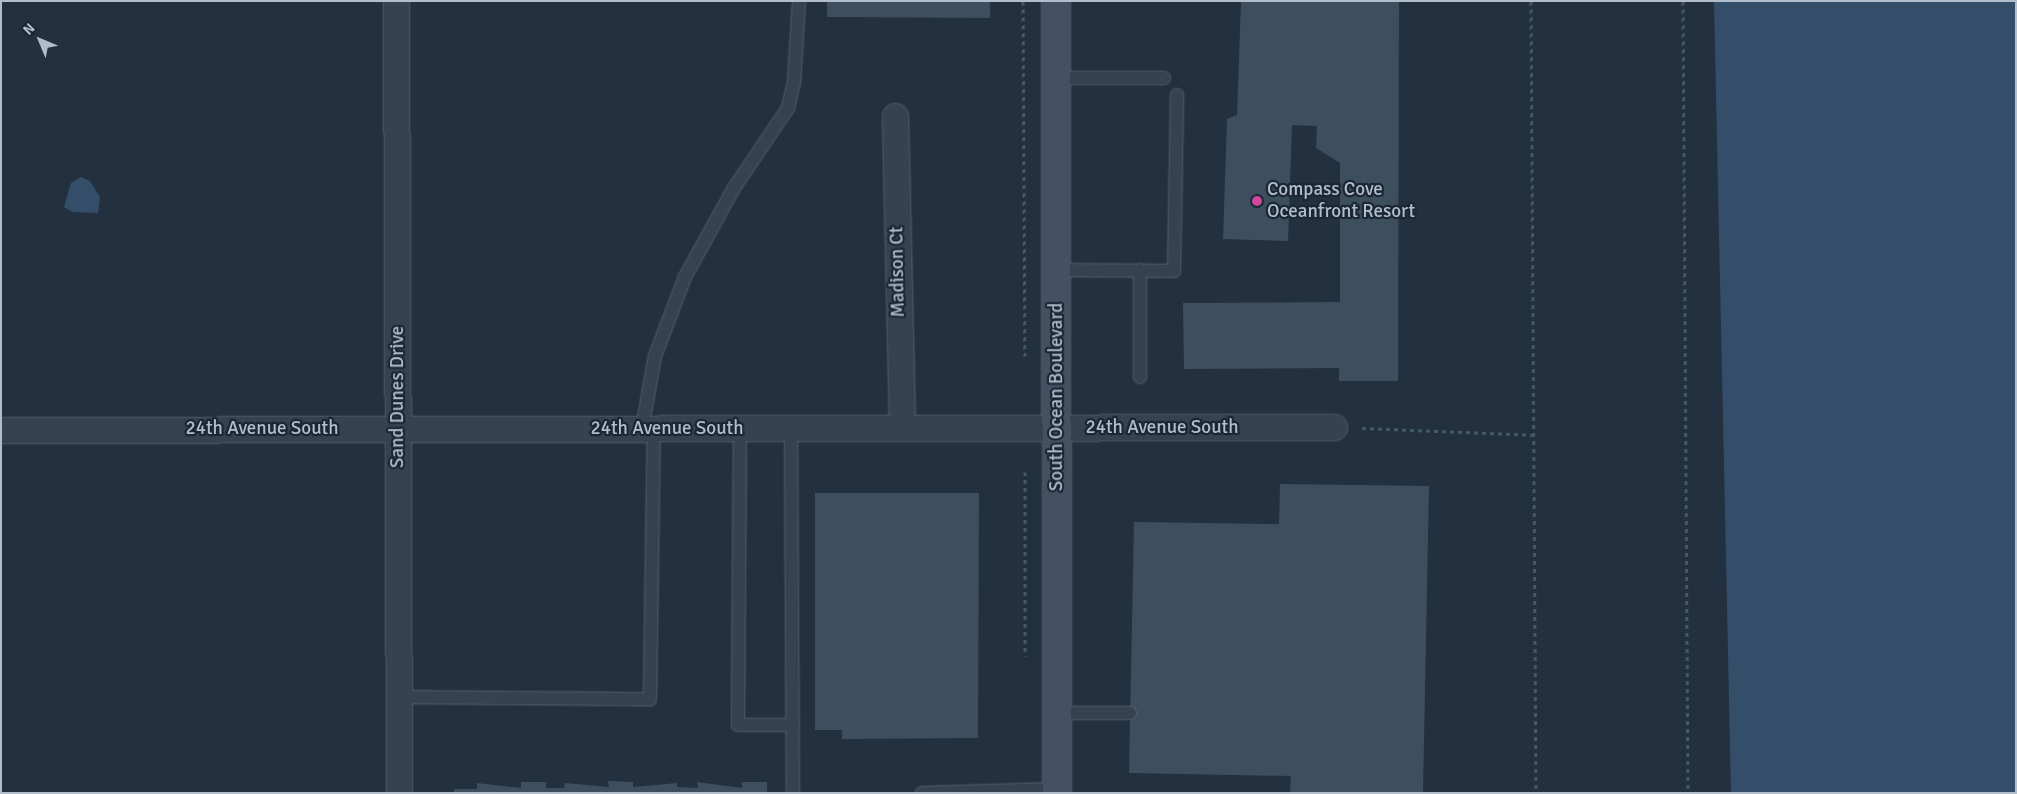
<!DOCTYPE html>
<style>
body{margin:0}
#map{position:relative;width:2017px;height:794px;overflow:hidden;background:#223040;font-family:Signika,sans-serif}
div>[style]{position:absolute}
.water>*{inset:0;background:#344d69}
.building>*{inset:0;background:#3d4f5f}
.path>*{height:3px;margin-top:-1.5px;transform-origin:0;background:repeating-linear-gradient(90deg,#425c5e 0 4px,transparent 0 8px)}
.roads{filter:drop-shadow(0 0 1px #54606d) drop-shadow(0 0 1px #54606d)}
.service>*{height:12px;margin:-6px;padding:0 6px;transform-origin:6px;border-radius:6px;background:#364250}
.minor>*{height:25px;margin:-12.5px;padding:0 12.5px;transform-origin:12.5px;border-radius:12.5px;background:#364250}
.secondary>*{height:28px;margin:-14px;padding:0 14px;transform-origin:14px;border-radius:14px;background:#435163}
.dots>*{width:14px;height:14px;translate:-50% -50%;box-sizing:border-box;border:2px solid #1b2734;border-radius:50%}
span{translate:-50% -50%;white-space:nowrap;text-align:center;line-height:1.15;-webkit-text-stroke:4.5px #1b2734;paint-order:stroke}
.poi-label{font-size:19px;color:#b2bdcb}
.left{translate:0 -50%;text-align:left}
.street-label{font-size:19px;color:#b2bdcb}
.frame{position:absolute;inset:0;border:2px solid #b2bdcb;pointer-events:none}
.north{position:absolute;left:15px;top:15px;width:50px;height:50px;-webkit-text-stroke:4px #1b2734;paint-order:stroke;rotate:315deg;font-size:14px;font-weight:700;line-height:20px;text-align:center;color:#b2bdcb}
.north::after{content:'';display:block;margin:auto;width:18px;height:22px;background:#b2bdcb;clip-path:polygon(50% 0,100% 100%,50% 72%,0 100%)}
</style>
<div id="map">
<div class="water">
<div style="clip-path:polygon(1714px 1px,2016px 1px,2016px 793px,1731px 793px)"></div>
<div style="clip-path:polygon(81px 177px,90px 181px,100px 197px,98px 213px,72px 212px,64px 207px,71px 183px)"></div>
</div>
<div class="building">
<div style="clip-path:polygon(827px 1px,990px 1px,990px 18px,827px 17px)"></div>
<div style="clip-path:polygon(1241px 1px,1399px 1px,1398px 381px,1339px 381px,1339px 368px,1184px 369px,1183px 303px,1340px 302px,1340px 163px,1316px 148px,1317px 126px,1292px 125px,1288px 241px,1223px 239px,1227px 119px,1237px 115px)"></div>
<div style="clip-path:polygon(1280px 484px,1429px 486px,1423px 793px,1290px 793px,1291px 776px,1129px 773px,1134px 522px,1279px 524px)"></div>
<div style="clip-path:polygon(815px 493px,979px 493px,978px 738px,842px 739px,842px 730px,815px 730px)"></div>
<div style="clip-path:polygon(608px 781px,633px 782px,633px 787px,677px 783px,677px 787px,698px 788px,697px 782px,742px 788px,742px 782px,767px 782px,767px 793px,454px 793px,454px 789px,477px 789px,477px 783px,521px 788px,521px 782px,546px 782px,546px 788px,564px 788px,565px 783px,609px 787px)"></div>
</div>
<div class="path">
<div style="left:1023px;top:1px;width:355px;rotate:89.7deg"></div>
<div style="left:1531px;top:1px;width:792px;rotate:89.64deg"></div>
<div style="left:1683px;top:1px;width:792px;rotate:89.64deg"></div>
<div style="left:1362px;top:428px;width:172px;rotate:2.3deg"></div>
<div style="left:1025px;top:472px;width:184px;rotate:90deg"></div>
</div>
<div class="roads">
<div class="service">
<div style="left:1055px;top:78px;width:109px"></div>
<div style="left:1057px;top:270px;width:117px;rotate:0.5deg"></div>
<div style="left:1174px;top:271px;width:176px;rotate:-89deg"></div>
<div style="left:1140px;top:270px;width:107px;rotate:90deg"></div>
<div style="left:791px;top:428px;width:365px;rotate:89.7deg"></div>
<div style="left:642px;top:429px;width:74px;rotate:-79.9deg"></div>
<div style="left:655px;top:356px;width:85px;rotate:-69.2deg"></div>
<div style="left:685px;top:277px;width:102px;rotate:-61.2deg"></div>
<div style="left:734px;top:188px;width:97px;rotate:-56deg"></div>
<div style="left:788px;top:108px;width:26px;rotate:-77deg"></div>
<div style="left:794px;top:83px;width:82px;rotate:-86.5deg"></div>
<div style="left:740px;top:429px;width:296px;rotate:90.4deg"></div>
<div style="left:738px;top:725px;width:55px"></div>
<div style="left:399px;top:697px;width:251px;rotate:0.5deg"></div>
<div style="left:650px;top:699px;width:270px;rotate:-89.2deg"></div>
<div style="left:1057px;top:713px;width:73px"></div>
<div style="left:922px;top:793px;width:135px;rotate:-1.7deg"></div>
</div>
<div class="minor">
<div style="left:396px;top:1px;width:792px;rotate:89.78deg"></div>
<div style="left:895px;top:116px;width:312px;rotate:88.7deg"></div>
<div style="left:1px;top:430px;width:1333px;rotate:-0.13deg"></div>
</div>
<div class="secondary">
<div style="left:1056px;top:1px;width:792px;rotate:89.93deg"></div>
</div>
</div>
<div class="dots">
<div style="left:1257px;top:201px;background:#d1479c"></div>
</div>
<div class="poi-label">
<span class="left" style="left:1267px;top:201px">Compass Cove<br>Oceanfront Resort</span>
</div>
<div class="street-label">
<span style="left:898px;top:272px;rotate:-91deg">Madison Ct</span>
<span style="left:398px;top:397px;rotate:-90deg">Sand Dunes Drive</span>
<span style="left:1057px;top:397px;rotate:-90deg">South Ocean Boulevard</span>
<span style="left:1162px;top:428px">24th Avenue South</span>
<span style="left:262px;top:429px">24th Avenue South</span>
<span style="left:667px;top:429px">24th Avenue South</span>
</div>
<div class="frame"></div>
<div class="north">N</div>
</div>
